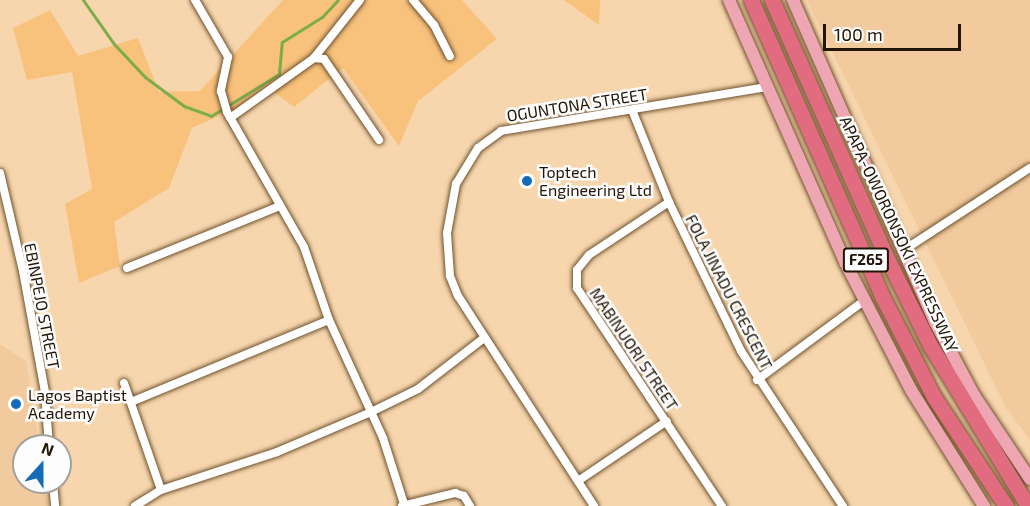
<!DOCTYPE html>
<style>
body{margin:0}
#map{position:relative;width:1030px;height:506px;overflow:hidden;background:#f7d6ae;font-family:"Exo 2",sans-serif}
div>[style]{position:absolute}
.built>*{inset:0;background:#f1ca9d}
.green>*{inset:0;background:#f8c17c}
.stream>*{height:3px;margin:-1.5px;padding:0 1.5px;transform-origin:1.5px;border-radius:1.5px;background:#7cad4c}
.roads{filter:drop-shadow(0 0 2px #6f522e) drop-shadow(0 0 2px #6f522e)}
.street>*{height:8px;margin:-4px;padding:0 4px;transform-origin:4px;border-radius:4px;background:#fff}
.primary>*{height:12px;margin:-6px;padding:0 6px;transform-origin:6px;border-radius:6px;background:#eea7b2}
.highway>*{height:15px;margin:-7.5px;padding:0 7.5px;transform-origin:7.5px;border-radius:7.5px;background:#e26c7f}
.dots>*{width:16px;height:16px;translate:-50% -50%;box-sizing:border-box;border:3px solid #fdfdfd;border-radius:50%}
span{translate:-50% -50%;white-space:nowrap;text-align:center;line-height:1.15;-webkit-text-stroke:5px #fdfdfd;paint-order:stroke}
.shield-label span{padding:2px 4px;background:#fdfdfd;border:2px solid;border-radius:4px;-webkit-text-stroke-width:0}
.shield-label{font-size:15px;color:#201506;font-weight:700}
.street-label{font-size:16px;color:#201506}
.poi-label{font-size:16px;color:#201506}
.left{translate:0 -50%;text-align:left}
.north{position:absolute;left:12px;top:434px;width:60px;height:60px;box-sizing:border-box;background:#fdfdfd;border:2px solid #a5a09a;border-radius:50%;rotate:21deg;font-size:16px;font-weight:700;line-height:24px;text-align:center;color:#201506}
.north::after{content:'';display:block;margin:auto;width:21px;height:27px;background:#156bb8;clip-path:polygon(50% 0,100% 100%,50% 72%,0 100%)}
.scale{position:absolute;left:823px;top:24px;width:138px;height:27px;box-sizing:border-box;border:3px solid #201506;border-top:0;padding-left:8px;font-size:18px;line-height:21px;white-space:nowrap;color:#201506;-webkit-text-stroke:4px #fdfdfd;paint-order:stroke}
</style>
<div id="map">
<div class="built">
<div style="clip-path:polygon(807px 0,1030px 0,1030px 440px,1006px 408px)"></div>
<div style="clip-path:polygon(0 344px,26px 361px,39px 446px,24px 446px,24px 482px,44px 482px,48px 506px,0 506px)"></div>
</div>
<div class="green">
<div style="clip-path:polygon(283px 0,462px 0,497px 39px,418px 101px,399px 146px,343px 68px,294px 107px,274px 92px,192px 128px,169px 188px,114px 222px,120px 266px,79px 283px,65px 204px,92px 189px,72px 72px,27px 80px,13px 28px,50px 10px,78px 56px,138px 38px,159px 92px,200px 91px)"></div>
<div style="clip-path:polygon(564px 0,600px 0,599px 25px)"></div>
</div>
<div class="stream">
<div style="left:83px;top:0;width:54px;rotate:54.8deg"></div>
<div style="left:114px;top:44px;width:45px;rotate:46.8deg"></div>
<div style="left:145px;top:77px;width:49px;rotate:36.6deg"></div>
<div style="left:184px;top:106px;width:29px;rotate:20deg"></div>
<div style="left:211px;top:116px;width:80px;rotate:-31.7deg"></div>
<div style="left:279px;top:74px;width:32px;rotate:-85deg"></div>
<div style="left:282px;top:42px;width:47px;rotate:-32deg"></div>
<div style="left:322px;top:17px;width:23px;rotate:-47deg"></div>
</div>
<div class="roads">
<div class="street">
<div style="left:195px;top:0;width:66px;rotate:59.9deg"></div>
<div style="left:228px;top:57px;width:35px;rotate:102deg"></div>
<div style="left:221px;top:91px;width:22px;rotate:74deg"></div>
<div style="left:227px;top:112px;width:155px;rotate:60.3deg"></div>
<div style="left:304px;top:247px;width:77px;rotate:71.1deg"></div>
<div style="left:329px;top:320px;width:130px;rotate:65.4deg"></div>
<div style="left:383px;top:438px;width:69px;rotate:72.3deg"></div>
<div style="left:413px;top:0;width:33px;rotate:50deg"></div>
<div style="left:434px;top:25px;width:35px;rotate:63deg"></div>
<div style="left:314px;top:58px;width:74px;rotate:-51.6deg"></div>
<div style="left:632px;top:110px;width:99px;rotate:68.1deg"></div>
<div style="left:669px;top:202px;width:165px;rotate:64.2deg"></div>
<div style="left:741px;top:351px;width:186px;rotate:56.7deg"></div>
<div style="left:230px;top:118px;width:103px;rotate:-35.5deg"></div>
<div style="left:314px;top:58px;width:10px;rotate:6deg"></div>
<div style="left:324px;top:59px;width:98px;rotate:55.8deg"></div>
<div style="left:0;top:173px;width:101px;rotate:76.8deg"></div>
<div style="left:23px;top:271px;width:123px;rotate:79.7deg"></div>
<div style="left:45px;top:392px;width:54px;rotate:85.8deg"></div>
<div style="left:669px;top:202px;width:96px;rotate:146.5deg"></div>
<div style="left:589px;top:255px;width:19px;rotate:129deg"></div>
<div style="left:577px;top:270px;width:18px;rotate:90deg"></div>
<div style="left:577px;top:288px;width:262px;rotate:56.4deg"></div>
<div style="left:904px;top:250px;width:150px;rotate:-33.1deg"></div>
<div style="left:127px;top:268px;width:165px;rotate:-22.1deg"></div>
<div style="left:757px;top:380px;width:134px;rotate:-36.5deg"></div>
<div style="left:124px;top:383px;width:113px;rotate:70.9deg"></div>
<div style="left:131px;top:402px;width:214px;rotate:-22.5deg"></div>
<div style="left:578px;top:481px;width:107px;rotate:-34deg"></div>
<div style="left:53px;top:482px;width:24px;rotate:85deg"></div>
<div style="left:135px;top:506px;width:31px;rotate:-32deg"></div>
<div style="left:161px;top:490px;width:122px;rotate:-18.1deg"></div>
<div style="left:277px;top:452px;width:100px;rotate:-23deg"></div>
<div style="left:369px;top:413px;width:55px;rotate:-26.1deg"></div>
<div style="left:418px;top:389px;width:83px;rotate:-37.7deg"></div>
<div style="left:402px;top:506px;width:55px;rotate:-13.8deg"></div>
<div style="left:455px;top:493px;width:9px;rotate:18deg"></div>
<div style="left:464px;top:496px;width:12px;rotate:59deg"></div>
<div style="left:594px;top:506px;width:250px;rotate:-122.9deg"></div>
<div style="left:458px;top:296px;width:22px;rotate:-112deg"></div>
<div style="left:450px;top:276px;width:43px;rotate:-94deg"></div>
<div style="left:447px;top:233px;width:50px;rotate:-79.6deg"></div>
<div style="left:456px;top:184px;width:42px;rotate:-58.6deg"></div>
<div style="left:478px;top:148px;width:29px;rotate:-36deg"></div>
<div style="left:501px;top:131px;width:270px;rotate:-9.4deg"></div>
</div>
<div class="primary">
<div style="left:729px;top:0;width:287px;rotate:66.1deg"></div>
<div style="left:845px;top:262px;width:144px;rotate:62.7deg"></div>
<div style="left:911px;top:390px;width:137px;rotate:57.8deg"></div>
<div style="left:793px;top:0;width:352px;rotate:66.2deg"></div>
<div style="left:935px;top:322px;width:83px;rotate:61.9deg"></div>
<div style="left:974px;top:395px;width:101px;rotate:56.3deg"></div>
</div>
<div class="highway">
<div style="left:751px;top:0;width:321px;rotate:66.1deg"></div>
<div style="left:881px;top:294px;width:116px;rotate:62.8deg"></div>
<div style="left:934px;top:397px;width:131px;rotate:56.6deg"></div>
<div style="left:772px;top:0;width:278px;rotate:66deg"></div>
<div style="left:885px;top:254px;width:102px;rotate:63.7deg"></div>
<div style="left:930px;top:345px;width:188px;rotate:58.7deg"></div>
</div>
</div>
<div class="dots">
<div style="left:527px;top:181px;background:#156bb8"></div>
<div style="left:16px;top:404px;background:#156bb8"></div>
</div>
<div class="shield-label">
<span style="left:866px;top:260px">F265</span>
</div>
<div class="street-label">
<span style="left:577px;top:105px;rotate:-9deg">OGUNTONA STREET</span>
<span style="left:899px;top:234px;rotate:65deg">APAPA-OWORONSOKI EXPRESSWAY</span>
<span style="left:729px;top:292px;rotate:63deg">FOLA JINADU CRESCENT</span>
<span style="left:42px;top:306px;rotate:79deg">EBINPEJO STREET</span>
<span style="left:634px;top:349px;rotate:56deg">MABINUORI STREET</span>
</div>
<div class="poi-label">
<span class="left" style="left:539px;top:181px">Toptech<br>Engineering Ltd</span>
<span class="left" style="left:28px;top:404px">Lagos Baptist<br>Academy</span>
</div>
<div class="north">N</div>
<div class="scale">100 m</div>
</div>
